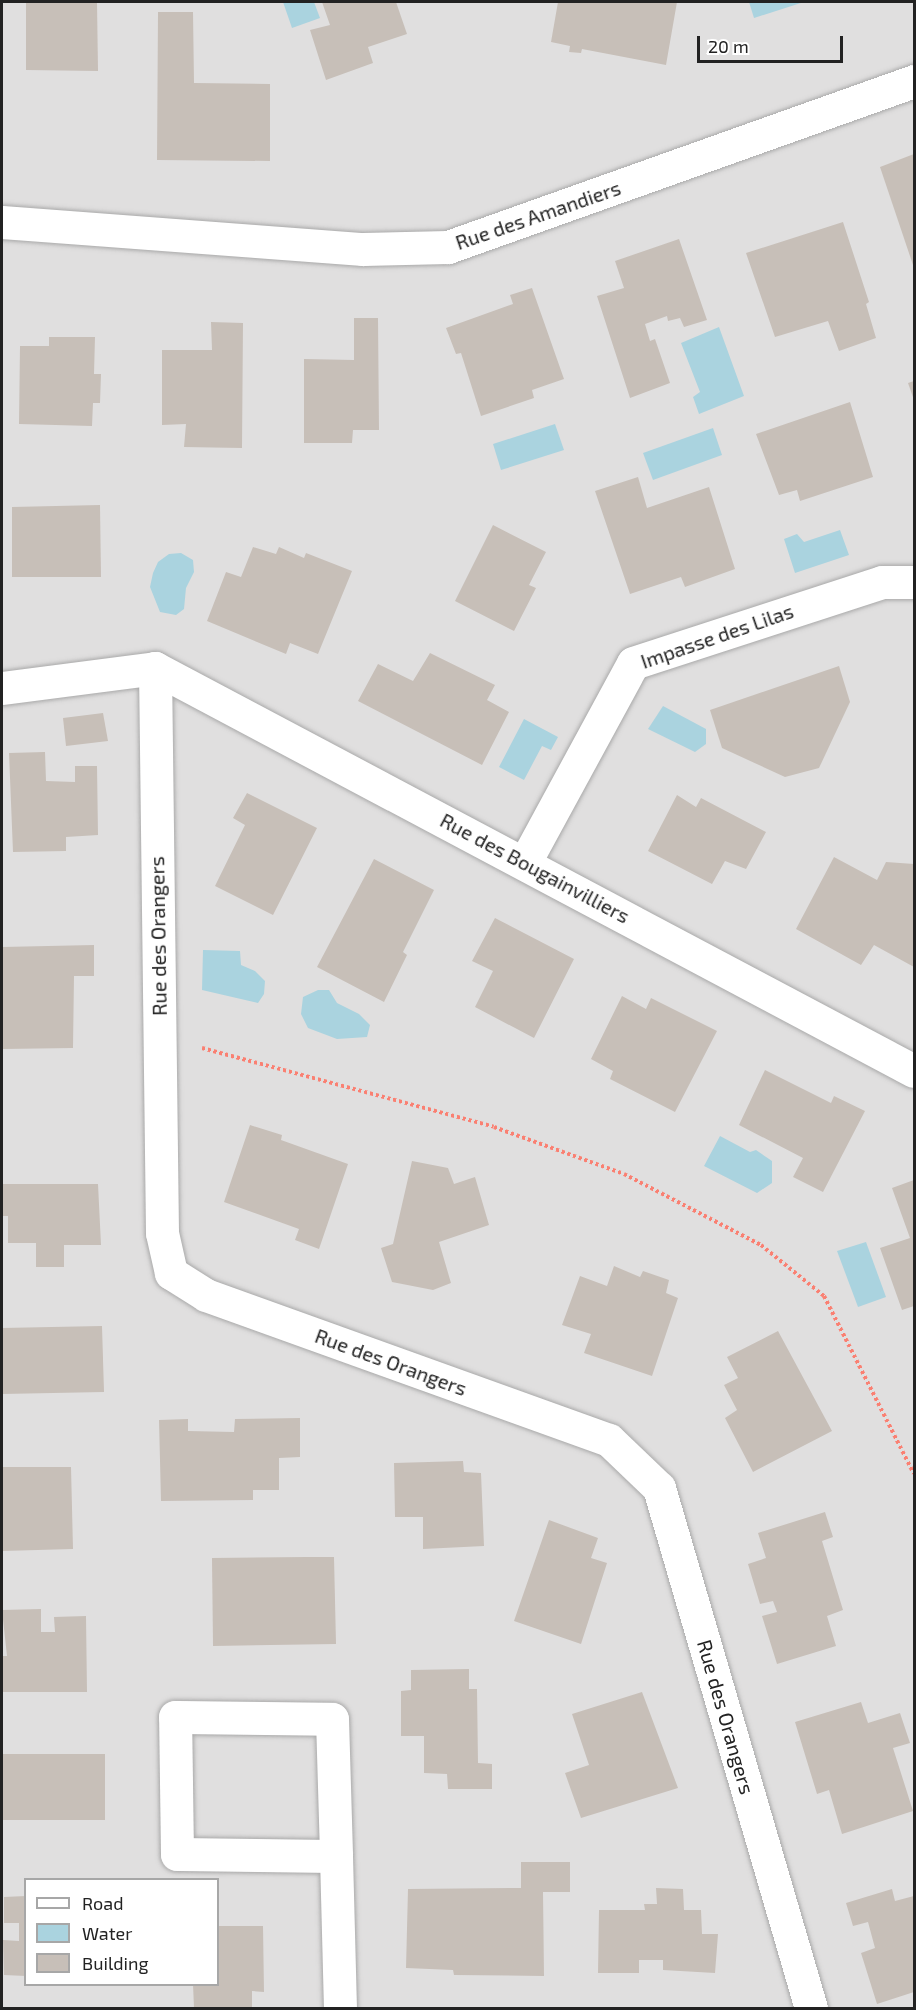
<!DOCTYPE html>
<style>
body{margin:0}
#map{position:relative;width:916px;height:2010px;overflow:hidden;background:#f2efe9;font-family:"Exo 2",sans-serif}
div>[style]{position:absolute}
.residential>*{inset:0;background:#e0dfdf}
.water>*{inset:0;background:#aad3df}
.building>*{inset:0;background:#c7bfb8}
.path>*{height:4px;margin-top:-2px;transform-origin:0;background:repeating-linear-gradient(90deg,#fa8072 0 3px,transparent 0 6px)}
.roads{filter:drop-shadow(0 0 2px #a9a9a9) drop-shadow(0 0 2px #a9a9a9)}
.minor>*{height:33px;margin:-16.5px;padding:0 16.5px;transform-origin:16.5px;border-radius:16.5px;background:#fff}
span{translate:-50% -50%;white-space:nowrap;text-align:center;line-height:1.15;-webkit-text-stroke:6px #fff;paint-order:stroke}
.street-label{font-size:20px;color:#222}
.frame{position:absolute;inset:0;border:3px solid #222;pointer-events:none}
.legend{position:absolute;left:24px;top:1878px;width:195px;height:108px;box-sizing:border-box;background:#fff;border:2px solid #a7a7a7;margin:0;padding:8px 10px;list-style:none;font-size:18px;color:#222}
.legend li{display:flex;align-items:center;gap:12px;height:30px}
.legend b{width:30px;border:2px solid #a7a7a7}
.scale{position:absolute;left:697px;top:36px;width:146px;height:27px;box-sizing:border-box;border:3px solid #222;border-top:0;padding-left:8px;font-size:18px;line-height:21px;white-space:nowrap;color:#222;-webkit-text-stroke:4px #fff;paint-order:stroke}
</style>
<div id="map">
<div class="residential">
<div style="clip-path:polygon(evenodd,2px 2px,914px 2px,914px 2008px,2px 2008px,2px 2px,26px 1880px,218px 1880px,218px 1984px,26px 1984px,26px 1880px)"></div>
</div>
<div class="water">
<div style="clip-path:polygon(283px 2px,314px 2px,320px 18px,292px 28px)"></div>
<div style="clip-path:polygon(749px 2px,804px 2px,754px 18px)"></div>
<div style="clip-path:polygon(719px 327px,744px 396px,699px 414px,693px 397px,700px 392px,681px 343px)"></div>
<div style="clip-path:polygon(555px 424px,564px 450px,501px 470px,493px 444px)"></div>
<div style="clip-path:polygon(713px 428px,722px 455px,653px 480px,643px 453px)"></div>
<div style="clip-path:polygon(840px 530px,849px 555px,795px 573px,784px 539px,797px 534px,804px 542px)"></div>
<div style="clip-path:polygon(181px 553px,193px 560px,194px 572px,186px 588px,184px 609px,176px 615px,160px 612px,150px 587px,153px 573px,158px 562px,169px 554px)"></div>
<div style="clip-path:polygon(663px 706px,706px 729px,706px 744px,695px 752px,648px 729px)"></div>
<div style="clip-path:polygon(524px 719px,558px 737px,551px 750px,542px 746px,524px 780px,499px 767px)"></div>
<div style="clip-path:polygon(203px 950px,240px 951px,241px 965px,255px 971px,265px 981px,264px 994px,258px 1003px,202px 990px)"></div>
<div style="clip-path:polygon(318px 990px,329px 990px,337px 1003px,359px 1014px,370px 1025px,367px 1037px,337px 1039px,308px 1028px,301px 1014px,303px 997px)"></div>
<div style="clip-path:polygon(720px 1136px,750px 1152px,756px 1150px,772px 1161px,772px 1183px,757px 1193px,704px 1166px)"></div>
<div style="clip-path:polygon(866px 1242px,886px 1297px,858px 1307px,837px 1251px)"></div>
</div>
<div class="building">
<div style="clip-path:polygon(26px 2px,97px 2px,98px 71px,26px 70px)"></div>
<div style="clip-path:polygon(322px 2px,396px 2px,407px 34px,368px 47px,373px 63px,326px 80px,310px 30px,330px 25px)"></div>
<div style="clip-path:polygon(558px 2px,677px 2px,666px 65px,582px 49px,581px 53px,569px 52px,570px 46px,551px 42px)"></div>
<div style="clip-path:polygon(158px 12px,193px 12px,194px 83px,270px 84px,270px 161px,157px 160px)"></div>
<div style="clip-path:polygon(914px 154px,914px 268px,880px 167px)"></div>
<div style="clip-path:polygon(843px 222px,869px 302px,866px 304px,876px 338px,839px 351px,828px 321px,775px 337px,746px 253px)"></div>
<div style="clip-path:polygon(679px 239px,707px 320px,684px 327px,680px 318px,668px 321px,667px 316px,645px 324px,650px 341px,655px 339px,670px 383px,630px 398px,597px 296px,624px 288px,615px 261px)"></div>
<div style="clip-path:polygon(532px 288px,564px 379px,532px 390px,534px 398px,481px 416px,461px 353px,456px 354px,446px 328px,513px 304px,510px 295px)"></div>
<div style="clip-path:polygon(354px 318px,378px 318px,379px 430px,353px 430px,352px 443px,304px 443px,304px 359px,354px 360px)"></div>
<div style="clip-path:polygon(211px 322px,243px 323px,242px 448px,184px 447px,186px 424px,162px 425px,162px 350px,212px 350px)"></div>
<div style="clip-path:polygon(49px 337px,95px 337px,94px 374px,101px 374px,100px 403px,93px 403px,92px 426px,19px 424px,20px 346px,49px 346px)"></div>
<div style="clip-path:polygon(914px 381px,914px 400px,908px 383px)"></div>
<div style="clip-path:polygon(850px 402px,873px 477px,800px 501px,797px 490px,779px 495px,756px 434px)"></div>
<div style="clip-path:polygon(638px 477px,647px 508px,709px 487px,735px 569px,685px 587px,681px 577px,630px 594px,595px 491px)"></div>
<div style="clip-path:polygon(100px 505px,101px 577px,12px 577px,12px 507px)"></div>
<div style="clip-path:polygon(493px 525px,546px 552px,529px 585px,536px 588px,514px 631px,455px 601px)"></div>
<div style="clip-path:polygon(253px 547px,276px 554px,279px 547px,304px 558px,306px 553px,352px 571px,318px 654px,290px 643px,286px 654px,207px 621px,226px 572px,241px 577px)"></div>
<div style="clip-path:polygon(430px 653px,495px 685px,487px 700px,509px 712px,482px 765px,358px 701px,378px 664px,413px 681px)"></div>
<div style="clip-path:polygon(839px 666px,850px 702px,819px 768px,785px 777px,722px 748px,710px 710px)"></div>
<div style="clip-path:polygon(103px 713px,108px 741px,66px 746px,63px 718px)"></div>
<div style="clip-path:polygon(45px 752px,46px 781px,75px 782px,75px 766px,97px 766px,98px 835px,66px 837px,66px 851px,13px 852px,9px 753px)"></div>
<div style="clip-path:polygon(247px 793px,317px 828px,273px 915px,215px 886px,245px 825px,233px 818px)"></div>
<div style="clip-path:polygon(677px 795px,696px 807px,701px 798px,766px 832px,746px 869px,725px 861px,712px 884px,648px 851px)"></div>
<div style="clip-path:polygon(834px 857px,877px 880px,886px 862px,914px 864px,914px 967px,874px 945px,861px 965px,796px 929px)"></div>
<div style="clip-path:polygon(374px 859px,434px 890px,403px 952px,407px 955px,384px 1002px,317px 967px)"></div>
<div style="clip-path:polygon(495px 918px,574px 959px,534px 1038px,475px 1007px,493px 971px,472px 961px)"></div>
<div style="clip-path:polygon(94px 945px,94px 976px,74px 976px,73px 1048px,3px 1049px,2px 947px)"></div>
<div style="clip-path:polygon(622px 996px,646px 1009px,651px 998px,717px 1031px,675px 1112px,610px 1079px,613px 1071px,591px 1059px)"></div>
<div style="clip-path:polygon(765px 1070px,831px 1103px,834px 1096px,865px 1111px,823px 1192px,793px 1177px,803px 1158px,739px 1125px)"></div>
<div style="clip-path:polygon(250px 1125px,282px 1135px,281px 1140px,348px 1164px,319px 1249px,295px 1240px,299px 1229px,224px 1202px)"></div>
<div style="clip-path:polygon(412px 1161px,448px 1168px,454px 1184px,475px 1177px,489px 1225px,439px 1242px,451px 1283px,433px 1290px,392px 1282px,381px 1248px,393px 1244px)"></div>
<div style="clip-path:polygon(914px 1180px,914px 1306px,902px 1310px,880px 1248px,910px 1238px,892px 1188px)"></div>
<div style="clip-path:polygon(2px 1184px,98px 1184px,101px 1245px,64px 1245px,64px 1267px,36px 1267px,36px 1243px,8px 1243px,8px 1216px,2px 1216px)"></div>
<div style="clip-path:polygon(614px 1266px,640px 1277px,643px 1271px,669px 1280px,666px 1293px,678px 1298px,652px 1376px,584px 1353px,591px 1334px,562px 1325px,580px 1276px,607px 1286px)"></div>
<div style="clip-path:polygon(102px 1326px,104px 1392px,2px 1394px,2px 1328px)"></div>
<div style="clip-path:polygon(778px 1331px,832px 1431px,753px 1472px,725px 1418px,737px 1410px,724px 1385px,738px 1378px,727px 1357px)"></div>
<div style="clip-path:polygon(300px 1418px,300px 1457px,279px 1458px,279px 1490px,253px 1490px,253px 1500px,161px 1501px,159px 1420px,188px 1419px,188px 1431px,234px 1432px,235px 1419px)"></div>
<div style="clip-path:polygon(463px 1461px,464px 1472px,481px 1473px,484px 1546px,423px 1549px,423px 1517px,395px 1517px,394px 1463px)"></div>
<div style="clip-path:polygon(2px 1467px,71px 1467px,73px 1549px,2px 1551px)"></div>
<div style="clip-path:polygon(825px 1512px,833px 1537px,822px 1541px,843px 1610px,827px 1616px,836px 1646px,777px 1664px,762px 1616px,777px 1612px,773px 1601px,760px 1604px,748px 1564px,766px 1558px,758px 1533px)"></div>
<div style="clip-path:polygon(549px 1520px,598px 1538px,591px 1558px,607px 1563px,581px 1644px,514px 1621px)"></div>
<div style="clip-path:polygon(307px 1557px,334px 1557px,336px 1644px,213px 1646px,212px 1558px)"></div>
<div style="clip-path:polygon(41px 1609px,41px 1632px,55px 1632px,54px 1617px,86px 1616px,87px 1692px,2px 1692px,2px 1656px,7px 1656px,2px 1610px)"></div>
<div style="clip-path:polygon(469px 1669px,469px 1689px,477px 1689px,478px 1763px,492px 1764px,492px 1789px,448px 1789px,447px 1774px,424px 1773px,424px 1736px,401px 1736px,401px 1691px,411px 1690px,411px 1670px)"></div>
<div style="clip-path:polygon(642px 1692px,678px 1788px,581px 1818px,565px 1773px,589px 1765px,572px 1714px)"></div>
<div style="clip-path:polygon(861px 1702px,868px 1723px,900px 1713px,910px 1743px,893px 1748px,913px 1811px,842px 1834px,829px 1790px,817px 1794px,795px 1722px)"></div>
<div style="clip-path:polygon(2px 1754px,105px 1754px,105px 1820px,2px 1820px)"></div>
<div style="clip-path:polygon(521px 1862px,570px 1862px,570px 1892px,543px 1892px,544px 1976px,454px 1975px,453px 1970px,406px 1968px,408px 1889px,521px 1888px)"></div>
<div style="clip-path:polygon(656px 1888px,683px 1889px,684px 1910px,701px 1910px,702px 1934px,718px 1934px,715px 1973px,663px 1970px,663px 1960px,639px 1960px,639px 1973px,598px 1973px,599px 1910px,645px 1910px,644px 1904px,657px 1904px)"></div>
<div style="clip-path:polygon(892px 1889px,895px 1901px,914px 1896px,914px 1992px,877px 2004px,861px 1953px,875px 1948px,868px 1922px,853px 1926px,846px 1903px)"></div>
<div style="clip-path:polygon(26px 1896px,26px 1976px,4px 1975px,3px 1940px,19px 1941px,19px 1923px,4px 1923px,4px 1897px)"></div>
<div style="clip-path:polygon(218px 1926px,263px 1926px,264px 1992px,252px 1991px,252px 2008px,194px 2008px,193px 1984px,218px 1984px)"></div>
</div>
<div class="path">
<div style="left:202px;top:1048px;width:302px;rotate:15.1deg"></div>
<div style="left:494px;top:1127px;width:138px;rotate:19.9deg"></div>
<div style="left:624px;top:1174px;width:154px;rotate:27.4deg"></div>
<div style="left:761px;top:1245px;width:81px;rotate:39deg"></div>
<div style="left:824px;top:1296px;width:199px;rotate:63.2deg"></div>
</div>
<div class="roads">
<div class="minor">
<div style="left:2px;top:222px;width:362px;rotate:4.3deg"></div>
<div style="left:363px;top:249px;width:85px;rotate:-1.3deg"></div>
<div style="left:448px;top:247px;width:495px;rotate:-19.6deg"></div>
<div style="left:155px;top:668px;width:565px;rotate:89.29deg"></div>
<div style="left:162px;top:1233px;width:41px;rotate:77.3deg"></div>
<div style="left:171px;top:1273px;width:41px;rotate:32.2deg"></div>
<div style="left:206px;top:1295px;width:428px;rotate:19.8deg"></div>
<div style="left:609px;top:1440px;width:69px;rotate:43.8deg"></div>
<div style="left:659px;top:1488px;width:542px;rotate:73.71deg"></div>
<div style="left:155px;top:668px;width:859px;rotate:27.97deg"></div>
<div style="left:2px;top:688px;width:154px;rotate:-7.4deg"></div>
<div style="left:525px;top:862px;width:226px;rotate:-61.5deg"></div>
<div style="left:633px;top:663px;width:262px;rotate:-18deg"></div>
<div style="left:882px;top:582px;width:32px"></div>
<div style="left:336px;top:1856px;width:159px;rotate:-179.3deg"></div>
<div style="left:177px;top:1854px;width:137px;rotate:-90.8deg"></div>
<div style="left:175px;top:1717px;width:157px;rotate:0.7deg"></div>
<div style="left:332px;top:1719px;width:137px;rotate:88.3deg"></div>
<div style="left:336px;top:1856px;width:152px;rotate:88.5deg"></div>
</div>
</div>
<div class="street-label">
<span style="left:538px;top:215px;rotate:-19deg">Rue des Amandiers</span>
<span style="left:717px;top:636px;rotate:-19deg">Impasse des Lilas</span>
<span style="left:535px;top:868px;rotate:28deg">Rue des Bougainvilliers</span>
<span style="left:158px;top:936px;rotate:-91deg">Rue des Orangers</span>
<span style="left:391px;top:1362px;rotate:20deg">Rue des Orangers</span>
<span style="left:726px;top:1717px;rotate:74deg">Rue des Orangers</span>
</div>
<div class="frame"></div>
<ul class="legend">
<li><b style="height:8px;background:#fff"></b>Road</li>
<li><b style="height:16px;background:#aad3df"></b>Water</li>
<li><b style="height:16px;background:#c7bfb8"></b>Building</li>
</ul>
<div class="scale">20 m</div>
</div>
